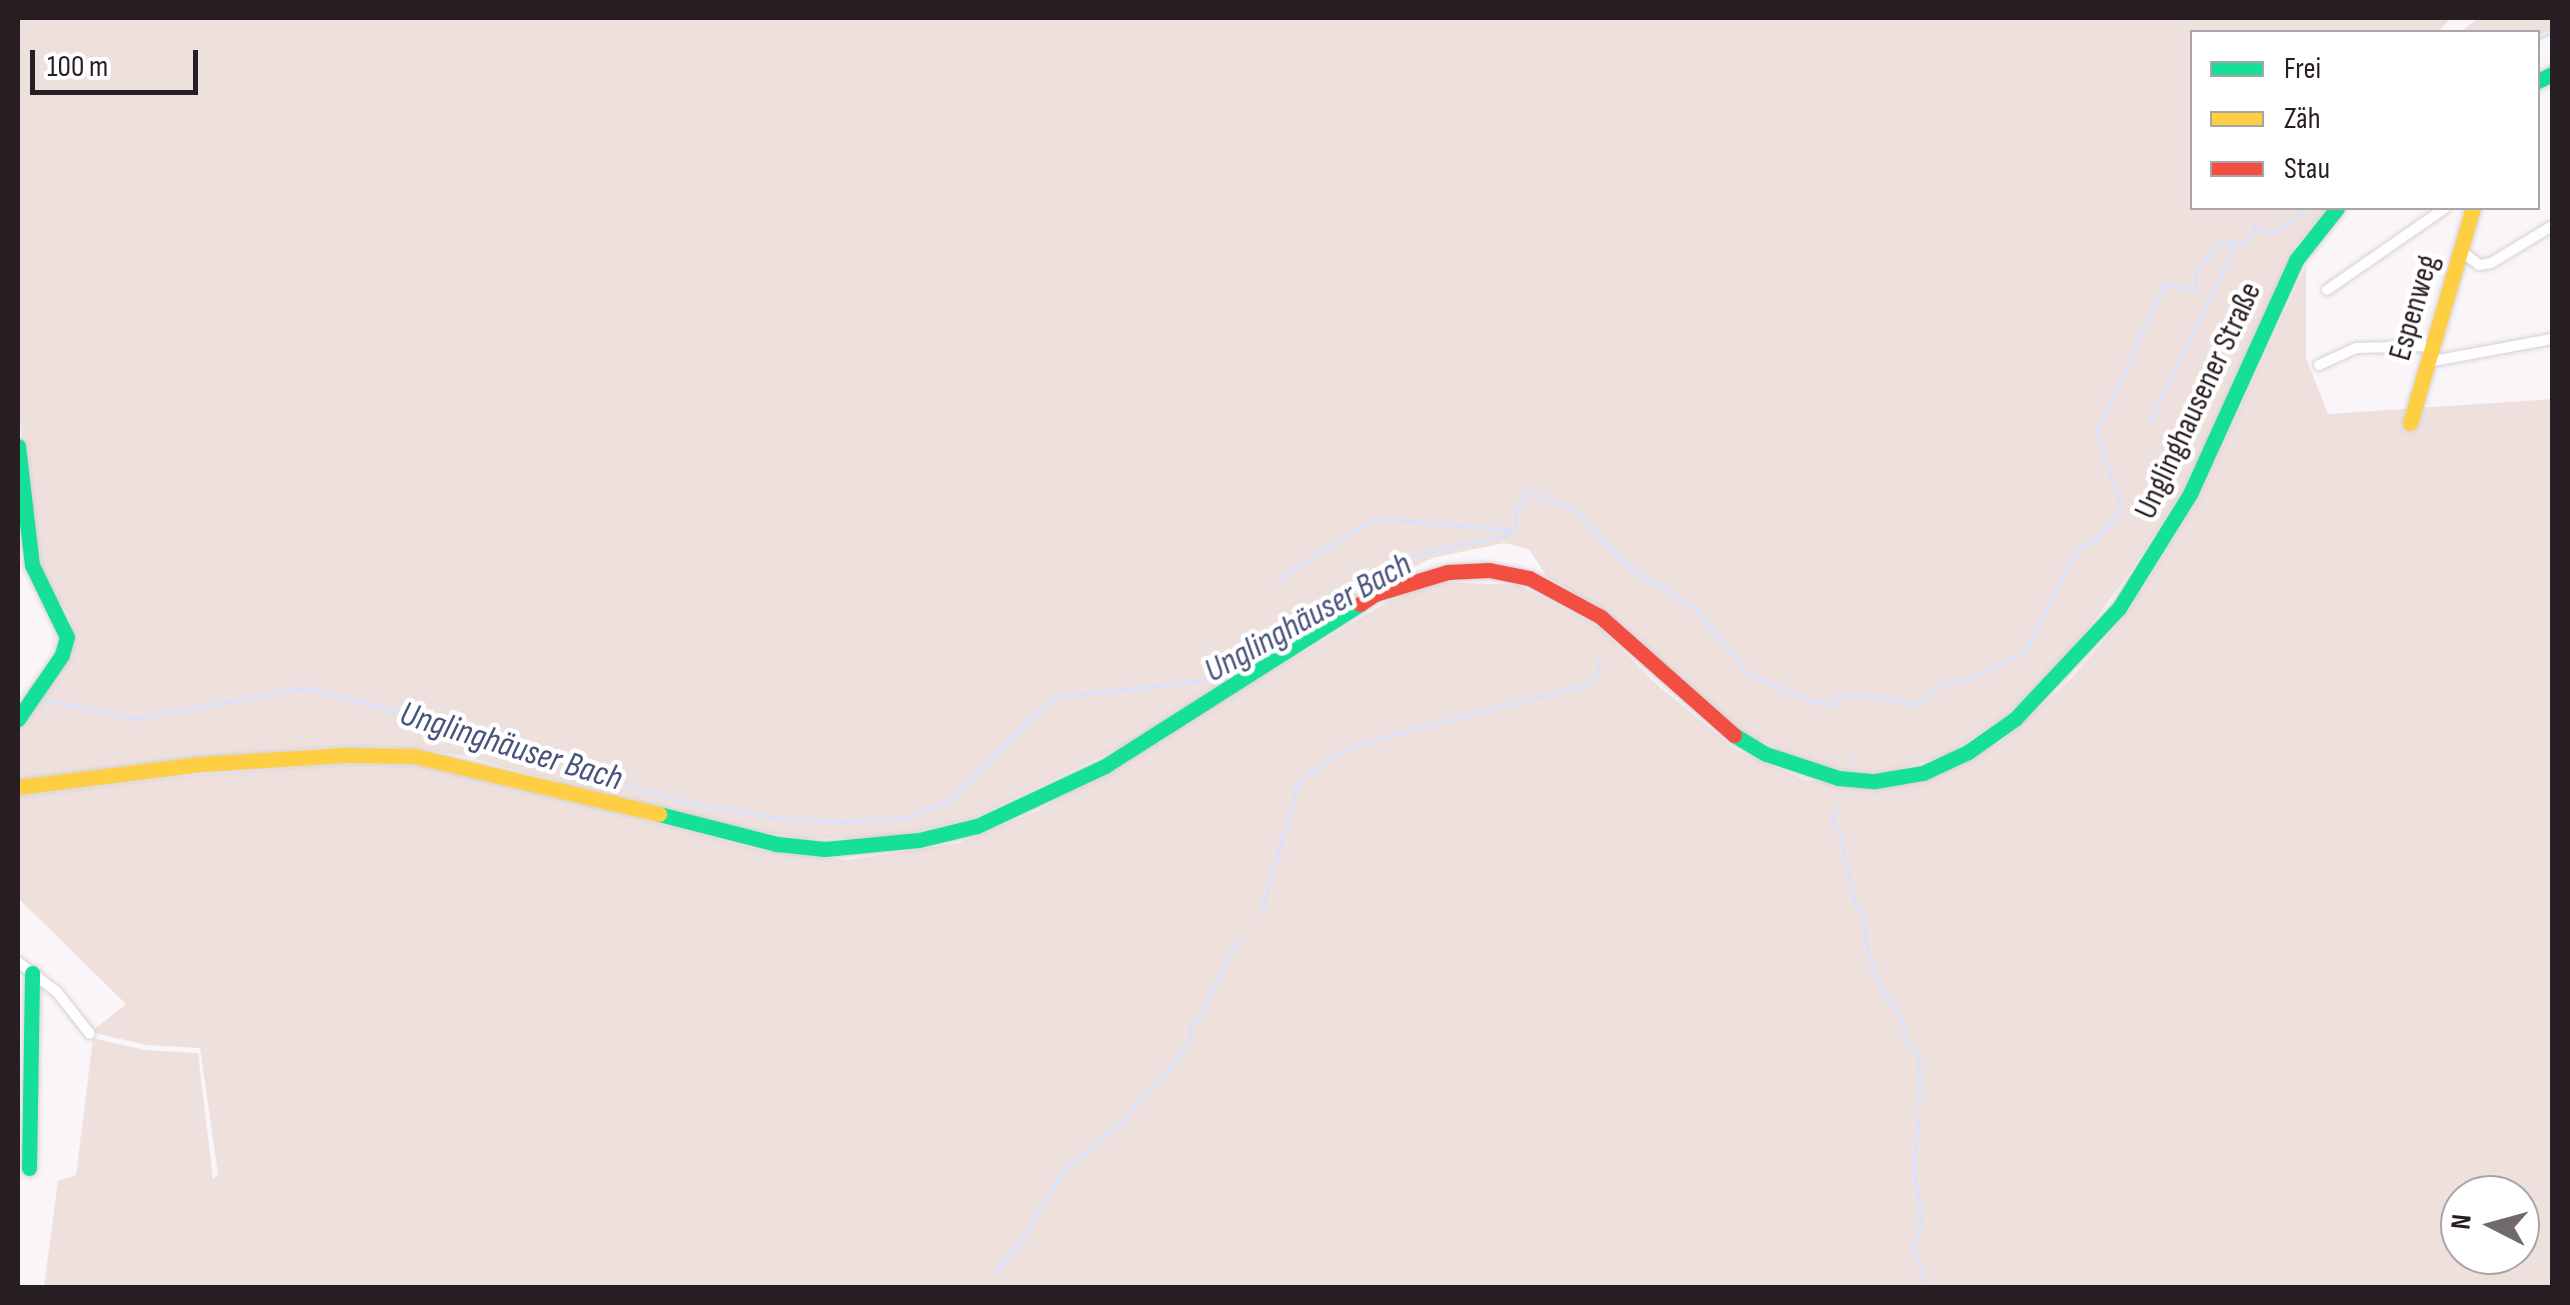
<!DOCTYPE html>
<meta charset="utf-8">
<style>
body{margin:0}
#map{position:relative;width:2570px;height:1305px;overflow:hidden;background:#faf5f8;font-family:"Sofia Sans Condensed",sans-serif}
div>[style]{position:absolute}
.green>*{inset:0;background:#eee1dd}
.stream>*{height:4px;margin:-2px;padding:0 2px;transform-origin:2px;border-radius:2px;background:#dce1f5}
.roads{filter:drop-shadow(0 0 2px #d7d0d4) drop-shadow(0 0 2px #d7d0d4)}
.street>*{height:10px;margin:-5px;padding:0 5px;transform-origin:5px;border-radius:5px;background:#fefefe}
.fast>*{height:15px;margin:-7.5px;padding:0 7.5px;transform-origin:7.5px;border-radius:7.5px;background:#16e098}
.slow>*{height:15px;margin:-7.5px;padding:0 7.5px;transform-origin:7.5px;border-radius:7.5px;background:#ffcf43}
.jam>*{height:15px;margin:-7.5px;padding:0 7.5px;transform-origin:7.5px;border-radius:7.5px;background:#f24e42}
span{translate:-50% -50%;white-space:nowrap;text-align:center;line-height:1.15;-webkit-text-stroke:9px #fff;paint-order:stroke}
.street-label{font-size:32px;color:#271e23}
.water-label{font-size:35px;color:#48537d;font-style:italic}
.frame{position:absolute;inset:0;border:20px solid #271e23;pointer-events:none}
.legend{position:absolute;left:2190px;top:30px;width:350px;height:180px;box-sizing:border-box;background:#fff;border:2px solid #a9a5a7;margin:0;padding:12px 18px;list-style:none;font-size:30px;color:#271e23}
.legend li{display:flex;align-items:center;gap:20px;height:50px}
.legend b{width:50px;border:2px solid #a9a5a7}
.north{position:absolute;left:2440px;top:1175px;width:100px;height:100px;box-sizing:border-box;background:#fff;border:2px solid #a9a5a7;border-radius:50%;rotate:276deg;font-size:28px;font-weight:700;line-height:40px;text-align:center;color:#271e23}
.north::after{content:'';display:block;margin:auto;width:35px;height:45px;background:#71696e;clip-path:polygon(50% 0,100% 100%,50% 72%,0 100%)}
.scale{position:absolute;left:30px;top:50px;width:168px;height:45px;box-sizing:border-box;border:5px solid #271e23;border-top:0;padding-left:12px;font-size:30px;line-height:35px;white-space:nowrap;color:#271e23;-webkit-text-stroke:8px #fff;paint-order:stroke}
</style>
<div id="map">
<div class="green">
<div style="clip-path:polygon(18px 18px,2451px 18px,2438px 32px,2192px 32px,2192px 208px,2327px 208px,2294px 248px,2185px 488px,2130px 572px,2077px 644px,2011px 713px,1945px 756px,1883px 773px,1845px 771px,1814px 767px,1738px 730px,1604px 610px,1547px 577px,1529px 549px,1504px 543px,1432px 558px,1368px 592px,1148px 734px,972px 819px,892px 837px,805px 839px,698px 821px,465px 756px,393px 747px,315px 748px,18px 781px,18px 727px,71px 652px,69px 615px,42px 577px,20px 425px)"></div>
<div style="clip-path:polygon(2478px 18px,2552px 18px,2552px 30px,2538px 36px,2538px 32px,2461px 32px)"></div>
<div style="clip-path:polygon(evenodd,2306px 266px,2306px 358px,2328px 414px,2552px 399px,2552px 1287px,44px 1287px,58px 1181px,76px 1175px,93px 1038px,144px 1050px,198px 1053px,213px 1180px,218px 1174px,200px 1048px,146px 1045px,91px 1032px,126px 1004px,18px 898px,18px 796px,184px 776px,342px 764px,420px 765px,526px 788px,763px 851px,847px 860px,959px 843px,1037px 811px,1391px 600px,1438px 582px,1518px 585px,1601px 628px,1654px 682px,1736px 750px,1805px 780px,1867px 786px,1934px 777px,2000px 742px,2070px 680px,2128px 612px,2198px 499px,2306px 266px,2460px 1195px,2520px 1195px,2520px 1255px,2460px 1255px,2460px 1195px)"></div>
</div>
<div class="stream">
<div style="left:2538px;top:39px;width:15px;rotate:-23deg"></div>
<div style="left:2151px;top:422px;width:195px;rotate:-64.5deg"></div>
<div style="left:1278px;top:580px;width:114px;rotate:-32.4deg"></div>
<div style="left:1374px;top:519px;width:136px;rotate:4.6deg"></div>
<div style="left:39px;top:699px;width:99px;rotate:11.7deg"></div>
<div style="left:136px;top:719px;width:173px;rotate:-10.3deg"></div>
<div style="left:306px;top:688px;width:249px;rotate:14.4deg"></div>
<div style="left:547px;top:750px;width:60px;rotate:25.7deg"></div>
<div style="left:601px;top:776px;width:82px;rotate:17.8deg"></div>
<div style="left:679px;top:801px;width:103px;rotate:10.1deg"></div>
<div style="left:780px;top:819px;width:62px;rotate:2.8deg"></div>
<div style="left:842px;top:822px;width:64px;rotate:-2.7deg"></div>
<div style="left:906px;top:819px;width:51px;rotate:-23.1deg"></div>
<div style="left:953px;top:799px;width:112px;rotate:-46.1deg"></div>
<div style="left:1031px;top:718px;width:35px;rotate:-37deg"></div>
<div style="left:1059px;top:697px;width:144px;rotate:-6.4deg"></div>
<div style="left:1202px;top:681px;width:240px;rotate:-31.2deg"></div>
<div style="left:1407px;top:557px;width:102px;rotate:-12.4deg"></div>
<div style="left:1507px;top:535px;width:12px;rotate:-42deg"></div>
<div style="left:1516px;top:527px;width:13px;rotate:-90deg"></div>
<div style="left:1516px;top:514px;width:26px;rotate:-62deg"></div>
<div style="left:1528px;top:491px;width:51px;rotate:22deg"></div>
<div style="left:1575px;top:510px;width:78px;rotate:47.1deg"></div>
<div style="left:1628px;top:567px;width:80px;rotate:31.7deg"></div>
<div style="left:1696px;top:609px;width:83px;rotate:51.3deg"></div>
<div style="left:1748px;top:674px;width:71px;rotate:23.3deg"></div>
<div style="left:1813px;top:702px;width:20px;rotate:9deg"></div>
<div style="left:1833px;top:705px;width:12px;rotate:-48deg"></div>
<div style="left:1841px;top:696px;width:23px;rotate:-2deg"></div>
<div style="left:1864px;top:695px;width:54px;rotate:10.7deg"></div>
<div style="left:1917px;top:705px;width:32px;rotate:-39deg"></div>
<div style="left:1942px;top:685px;width:23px;rotate:-10deg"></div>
<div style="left:1965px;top:681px;width:65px;rotate:-24.6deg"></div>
<div style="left:2024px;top:654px;width:100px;rotate:-63.2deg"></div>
<div style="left:2069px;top:565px;width:23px;rotate:-56deg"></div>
<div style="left:2082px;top:546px;width:12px;rotate:-14deg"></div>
<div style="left:2094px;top:543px;width:30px;rotate:-48deg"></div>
<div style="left:2114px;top:521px;width:17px;rotate:-65deg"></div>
<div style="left:2121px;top:506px;width:77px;rotate:-108.2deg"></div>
<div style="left:2097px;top:433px;width:164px;rotate:-65.5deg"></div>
<div style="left:2165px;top:284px;width:33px;rotate:12deg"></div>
<div style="left:2197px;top:291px;width:18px;rotate:-96deg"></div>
<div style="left:2195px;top:273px;width:35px;rotate:-50deg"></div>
<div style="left:2218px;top:246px;width:7px;rotate:-34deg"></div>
<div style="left:2224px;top:242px;width:23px;rotate:5deg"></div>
<div style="left:2247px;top:244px;width:20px;rotate:-63deg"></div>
<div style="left:2256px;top:226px;width:11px;rotate:38deg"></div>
<div style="left:2265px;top:233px;width:14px;rotate:-8deg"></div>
<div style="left:2279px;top:231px;width:37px;rotate:-38deg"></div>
<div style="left:1854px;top:759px;width:3px;rotate:-72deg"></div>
<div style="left:1836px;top:807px;width:17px;rotate:100deg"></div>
<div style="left:1833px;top:824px;width:12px;rotate:55deg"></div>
<div style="left:1840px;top:834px;width:71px;rotate:77.7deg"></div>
<div style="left:1855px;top:903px;width:18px;rotate:61deg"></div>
<div style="left:1864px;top:919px;width:30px;rotate:84deg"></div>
<div style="left:1867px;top:949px;width:32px;rotate:72deg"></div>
<div style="left:1877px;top:979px;width:44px;rotate:58.8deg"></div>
<div style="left:1900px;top:1017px;width:29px;rotate:72deg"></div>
<div style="left:1909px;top:1045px;width:13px;rotate:39deg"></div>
<div style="left:1919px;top:1053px;width:46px;rotate:88.8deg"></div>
<div style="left:1262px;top:912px;width:129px;rotate:-74.2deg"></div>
<div style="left:1297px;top:788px;width:14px;rotate:-54deg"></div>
<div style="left:1305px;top:777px;width:48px;rotate:-34deg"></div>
<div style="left:1345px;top:750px;width:35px;rotate:-18deg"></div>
<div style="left:1378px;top:739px;width:217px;rotate:-14.4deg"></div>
<div style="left:1588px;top:685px;width:18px;rotate:-47deg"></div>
<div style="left:1600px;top:672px;width:9px;rotate:-103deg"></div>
<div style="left:1919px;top:1116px;width:54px;rotate:95.3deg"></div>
<div style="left:1914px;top:1170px;width:53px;rotate:81.3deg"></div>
<div style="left:1922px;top:1222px;width:27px;rotate:110deg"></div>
<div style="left:1913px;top:1247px;width:43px;rotate:71.1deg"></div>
<div style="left:995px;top:1274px;width:36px;rotate:-51deg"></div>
<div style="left:1018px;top:1246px;width:87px;rotate:-58.7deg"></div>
<div style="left:1063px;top:1172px;width:80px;rotate:-40.4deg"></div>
<div style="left:1124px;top:1120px;width:88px;rotate:-48.7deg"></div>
<div style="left:1182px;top:1054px;width:23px;rotate:-65deg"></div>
<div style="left:1192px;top:1033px;width:6px;rotate:-108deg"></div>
<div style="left:1190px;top:1027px;width:13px;rotate:-42deg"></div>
<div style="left:1200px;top:1018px;width:85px;rotate:-64.9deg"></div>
</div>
<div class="roads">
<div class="street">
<div style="left:2460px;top:250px;width:24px;rotate:38deg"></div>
<div style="left:2479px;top:265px;width:12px;rotate:-9deg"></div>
<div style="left:2491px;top:263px;width:71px;rotate:-31.2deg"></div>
<div style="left:2327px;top:290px;width:144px;rotate:-34.8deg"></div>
<div style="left:2428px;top:362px;width:126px;rotate:-10.5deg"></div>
<div style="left:2319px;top:365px;width:41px;rotate:-24.7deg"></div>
<div style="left:2356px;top:348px;width:75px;rotate:-1.5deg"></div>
<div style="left:18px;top:962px;width:49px;rotate:37.6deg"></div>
<div style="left:57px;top:992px;width:53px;rotate:51.8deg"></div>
</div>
<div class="fast">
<div style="left:2538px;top:81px;width:16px;rotate:-27deg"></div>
<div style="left:18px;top:446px;width:120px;rotate:83.3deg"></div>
<div style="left:32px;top:565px;width:80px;rotate:64.1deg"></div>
<div style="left:67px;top:637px;width:19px;rotate:106deg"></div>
<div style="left:62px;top:655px;width:78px;rotate:124.5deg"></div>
<div style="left:1734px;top:735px;width:37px;rotate:31deg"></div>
<div style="left:1766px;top:754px;width:76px;rotate:18.4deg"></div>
<div style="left:1838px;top:778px;width:37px;rotate:5deg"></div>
<div style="left:1875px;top:781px;width:49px;rotate:-9.5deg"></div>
<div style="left:1923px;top:773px;width:50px;rotate:-25deg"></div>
<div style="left:1968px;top:752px;width:57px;rotate:-35.1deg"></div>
<div style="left:2015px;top:719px;width:152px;rotate:-46.9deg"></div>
<div style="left:2119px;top:608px;width:134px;rotate:-58.1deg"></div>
<div style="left:2190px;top:494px;width:257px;rotate:-65.6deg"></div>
<div style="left:2296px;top:260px;width:66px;rotate:-51.7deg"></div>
<div style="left:659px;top:814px;width:122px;rotate:14.3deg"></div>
<div style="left:777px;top:844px;width:48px;rotate:5.9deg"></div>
<div style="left:825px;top:849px;width:94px;rotate:-5.5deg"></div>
<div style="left:919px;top:840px;width:60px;rotate:-13.6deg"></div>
<div style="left:977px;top:826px;width:141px;rotate:-25.1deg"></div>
<div style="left:1105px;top:766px;width:302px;rotate:-32.4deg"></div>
<div style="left:29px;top:1168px;width:195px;rotate:-89.1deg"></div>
</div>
<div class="slow">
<div style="left:2410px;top:423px;width:224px;rotate:-73.7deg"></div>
<div style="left:18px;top:787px;width:184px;rotate:-7.2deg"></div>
<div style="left:201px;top:764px;width:144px;rotate:-3.6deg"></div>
<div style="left:345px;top:755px;width:69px;rotate:0.8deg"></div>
<div style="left:414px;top:756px;width:252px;rotate:13.3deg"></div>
</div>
<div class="jam">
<div style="left:1360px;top:604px;width:18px;rotate:-34deg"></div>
<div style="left:1375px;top:594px;width:76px;rotate:-16.8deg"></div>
<div style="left:1448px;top:572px;width:41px;rotate:-2.8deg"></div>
<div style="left:1489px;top:570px;width:41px;rotate:11.3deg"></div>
<div style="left:1529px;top:578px;width:82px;rotate:28.4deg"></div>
<div style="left:1601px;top:617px;width:178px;rotate:41.6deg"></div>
</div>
</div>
<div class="street-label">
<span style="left:2415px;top:308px;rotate:-74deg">Espenweg</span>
<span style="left:2199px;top:401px;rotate:-65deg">Unglinghausener Straße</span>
</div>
<div class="water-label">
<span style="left:1308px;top:618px;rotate:-29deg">Unglinghäuser Bach</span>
<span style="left:511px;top:747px;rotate:17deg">Unglinghäuser Bach</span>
</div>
<div class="frame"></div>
<ul class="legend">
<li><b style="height:12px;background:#16e098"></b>Frei</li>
<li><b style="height:12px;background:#ffcf43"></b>Zäh</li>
<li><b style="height:12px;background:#f24e42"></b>Stau</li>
</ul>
<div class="north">N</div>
<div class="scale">100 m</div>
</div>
